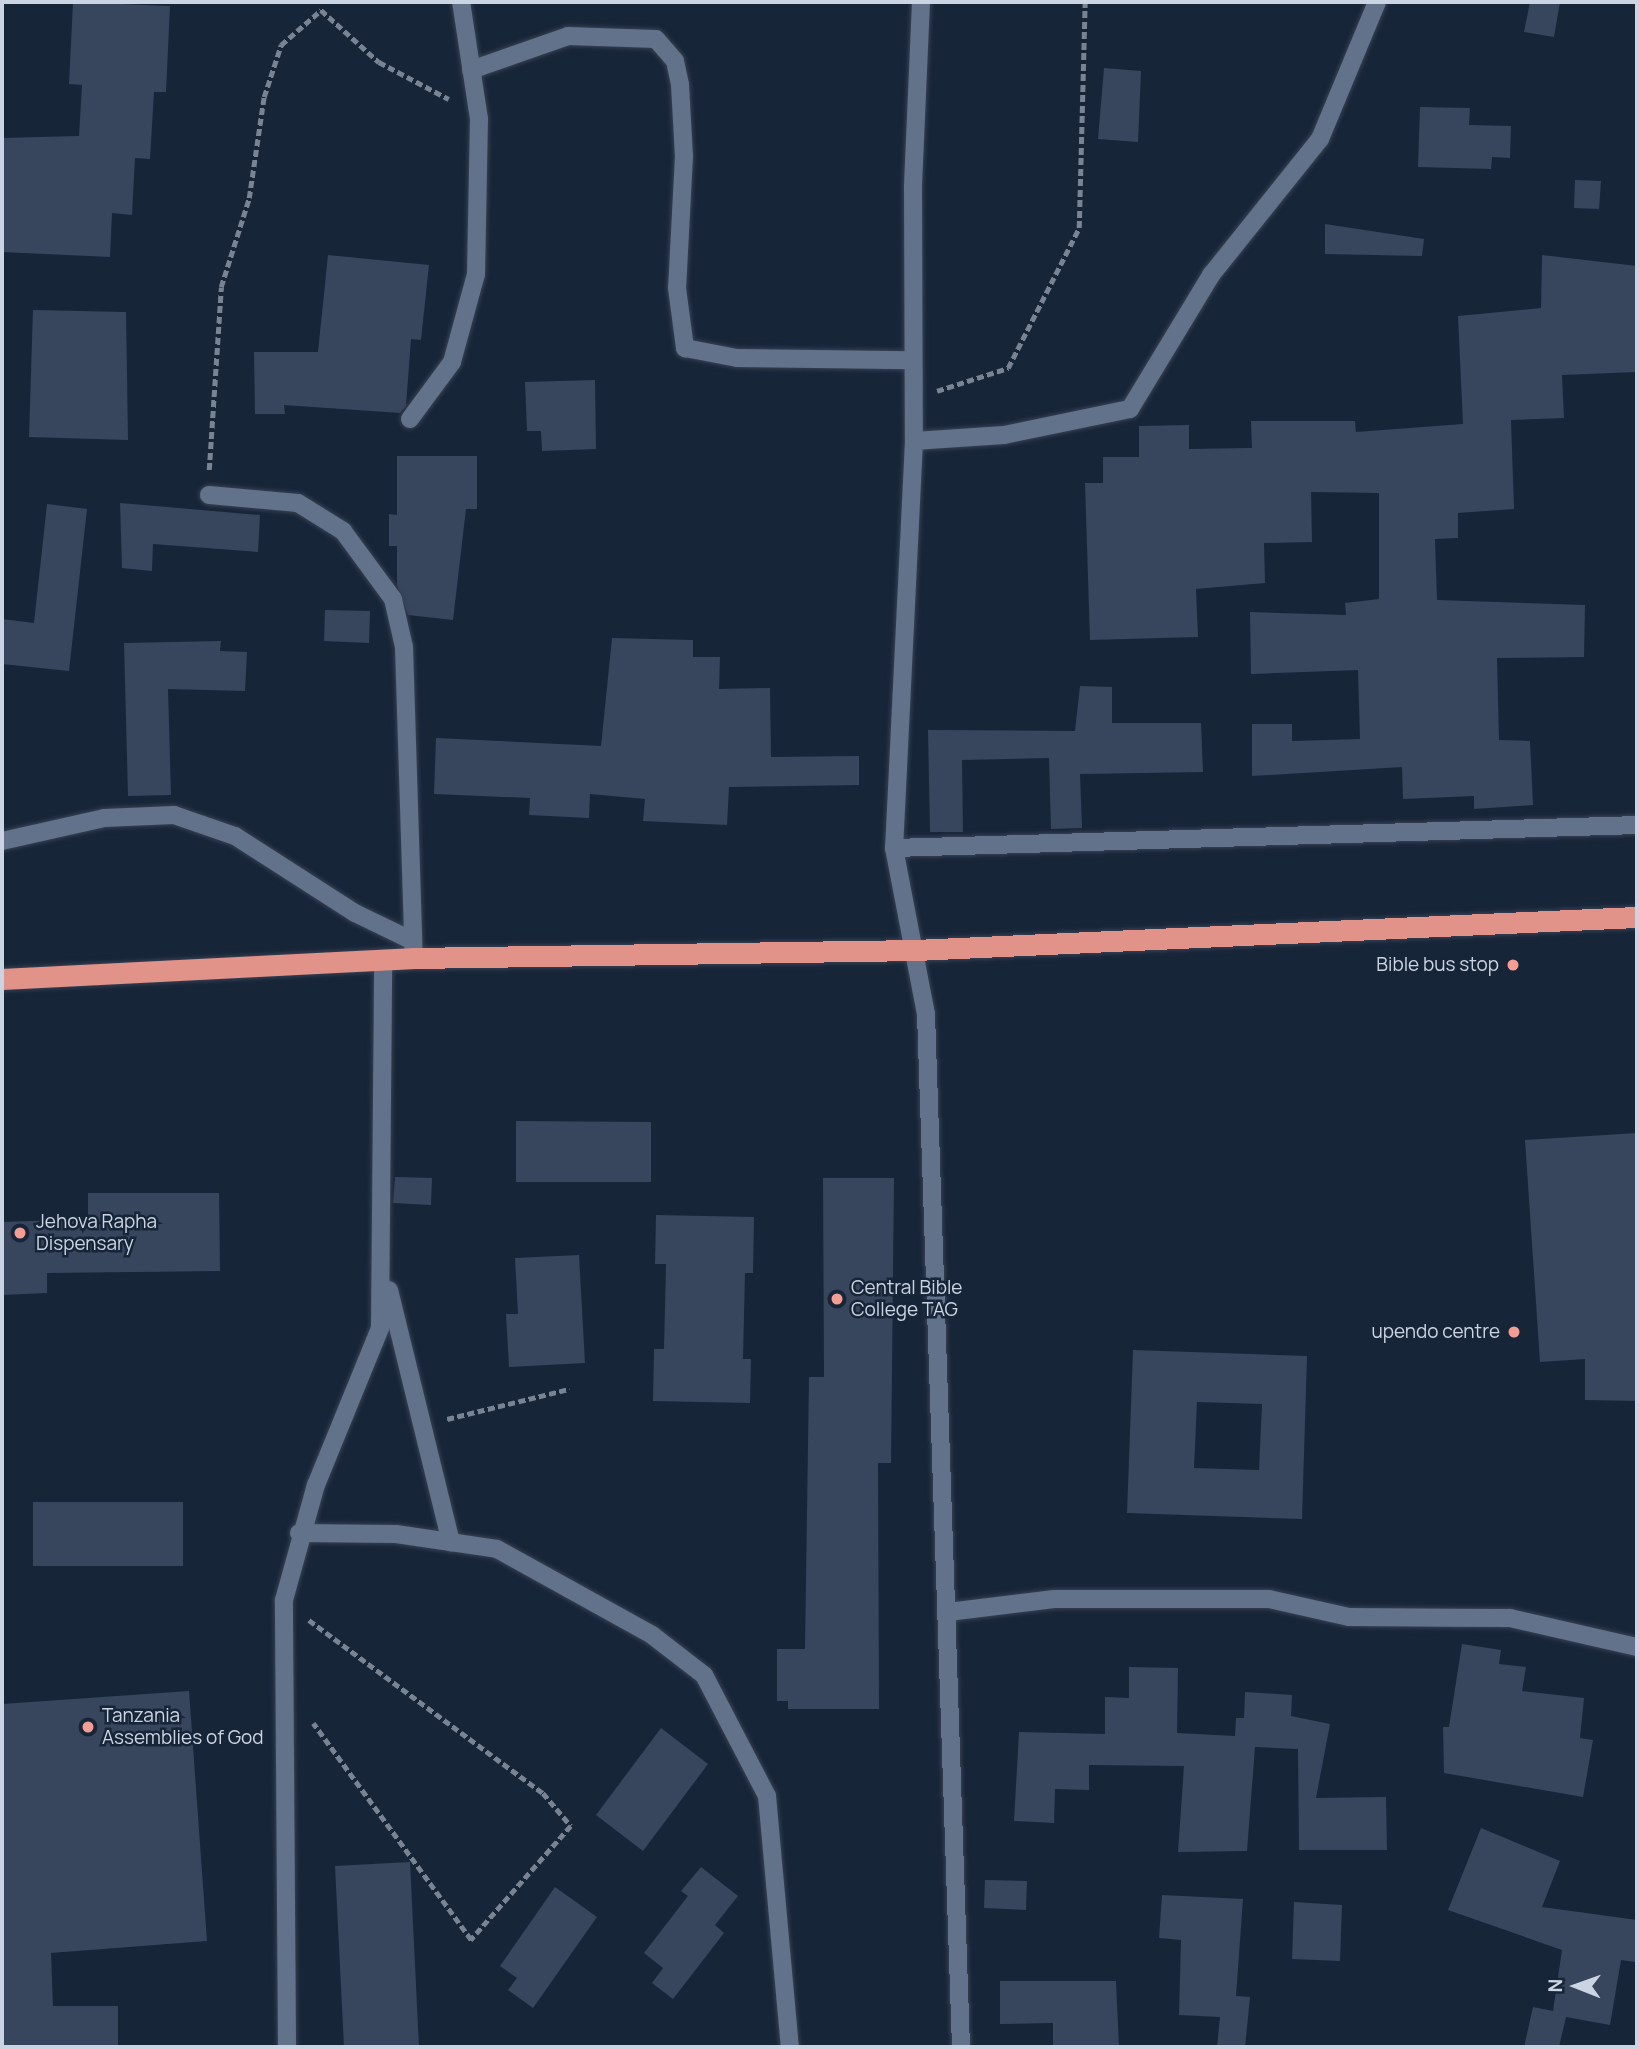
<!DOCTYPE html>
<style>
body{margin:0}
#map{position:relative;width:1639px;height:2049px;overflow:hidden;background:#172539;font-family:Manrope,sans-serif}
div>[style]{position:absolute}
.building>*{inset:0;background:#37465d}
.path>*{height:4.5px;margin-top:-2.25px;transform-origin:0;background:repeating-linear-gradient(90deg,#788494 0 7px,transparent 0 10.5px)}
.roads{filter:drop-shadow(0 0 2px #374152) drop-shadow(0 0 2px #374152)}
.minor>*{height:18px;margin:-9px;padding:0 9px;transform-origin:9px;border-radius:9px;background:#61728a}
.highway>*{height:21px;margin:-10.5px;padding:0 10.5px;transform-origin:10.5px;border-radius:10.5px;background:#e1938a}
.dots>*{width:19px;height:19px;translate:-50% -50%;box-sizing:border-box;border:4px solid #172539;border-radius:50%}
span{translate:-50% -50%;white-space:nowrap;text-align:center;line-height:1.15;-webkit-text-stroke:5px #172539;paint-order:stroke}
.poi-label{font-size:19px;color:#cbd4e2}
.right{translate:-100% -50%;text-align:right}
.left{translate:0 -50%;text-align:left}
.frame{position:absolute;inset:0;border:4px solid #cbd4e2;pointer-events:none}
.north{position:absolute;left:1541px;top:1951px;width:70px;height:70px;-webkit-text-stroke:5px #172539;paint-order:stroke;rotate:271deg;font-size:19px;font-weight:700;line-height:28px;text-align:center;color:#cbd4e2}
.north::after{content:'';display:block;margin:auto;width:24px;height:32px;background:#cbd4e2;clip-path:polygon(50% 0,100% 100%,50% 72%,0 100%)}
</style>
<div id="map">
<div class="building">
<div style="clip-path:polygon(73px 2px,170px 6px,166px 92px,154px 92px,150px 159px,135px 158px,132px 215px,112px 213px,110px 257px,2px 252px,2px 138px,79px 136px,82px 85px,69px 84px)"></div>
<div style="clip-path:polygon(1530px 2px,1560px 2px,1554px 37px,1524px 32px)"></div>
<div style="clip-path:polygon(1104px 68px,1141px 71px,1138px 142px,1098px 139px)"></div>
<div style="clip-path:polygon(1420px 107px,1470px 108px,1469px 125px,1511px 126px,1510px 158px,1492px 157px,1491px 169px,1418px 167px)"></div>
<div style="clip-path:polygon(1575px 180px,1601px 181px,1599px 209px,1574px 208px)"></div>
<div style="clip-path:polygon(1325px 224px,1424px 239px,1422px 256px,1325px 254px)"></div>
<div style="clip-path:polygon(328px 255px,429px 265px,421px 340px,411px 339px,406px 406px,400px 413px,284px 405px,285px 414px,255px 414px,254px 352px,318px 352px)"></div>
<div style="clip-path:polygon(1542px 255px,1637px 266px,1637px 372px,1562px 375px,1564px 418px,1511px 420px,1514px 509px,1458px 513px,1458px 538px,1435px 539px,1437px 600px,1585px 605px,1584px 657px,1497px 658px,1499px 740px,1530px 741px,1533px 805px,1474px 809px,1474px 796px,1403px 799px,1402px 767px,1252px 776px,1252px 724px,1292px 724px,1292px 741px,1360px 739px,1358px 670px,1251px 674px,1250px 612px,1346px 615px,1345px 603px,1379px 599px,1379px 493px,1311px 492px,1312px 542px,1264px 543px,1265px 583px,1196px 589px,1198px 637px,1090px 640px,1085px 483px,1103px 483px,1103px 457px,1139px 457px,1139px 426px,1189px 425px,1189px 449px,1252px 448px,1251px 421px,1355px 421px,1356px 432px,1463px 424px,1458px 316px,1541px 308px)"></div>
<div style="clip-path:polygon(33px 310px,126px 312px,128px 440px,29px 437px)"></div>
<div style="clip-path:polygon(595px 380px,596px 449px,542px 451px,541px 431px,527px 431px,525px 382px)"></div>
<div style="clip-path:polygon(397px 456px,477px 456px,477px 509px,466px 509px,453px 620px,408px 615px,397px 585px,397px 546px,389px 546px,389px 514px,397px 515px)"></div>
<div style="clip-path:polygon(120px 503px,260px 515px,258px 552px,153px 544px,152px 571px,122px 568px)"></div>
<div style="clip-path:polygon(47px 504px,87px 509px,69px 671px,2px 664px,2px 619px,34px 623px)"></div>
<div style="clip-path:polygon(325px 610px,370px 611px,369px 643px,324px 641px)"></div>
<div style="clip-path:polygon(612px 638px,693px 640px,693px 657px,720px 657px,719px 689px,770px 688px,771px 757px,859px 756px,859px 785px,729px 787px,727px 825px,643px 821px,645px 799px,590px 794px,589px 818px,529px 815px,530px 798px,434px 794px,436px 738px,601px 746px)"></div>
<div style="clip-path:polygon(221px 641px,220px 651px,247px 652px,245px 691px,168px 689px,171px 795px,128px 796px,124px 643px)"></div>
<div style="clip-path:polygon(1080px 686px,1112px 687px,1112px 723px,1201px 723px,1203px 772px,1080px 774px,1082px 828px,1051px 829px,1049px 758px,962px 760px,963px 832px,930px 832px,928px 730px,1075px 731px)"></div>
<div style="clip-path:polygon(516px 1121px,651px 1122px,651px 1182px,516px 1182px)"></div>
<div style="clip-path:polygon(1637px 1133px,1637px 1401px,1585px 1400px,1585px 1359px,1540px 1362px,1525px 1140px)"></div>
<div style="clip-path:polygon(395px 1177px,432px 1178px,431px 1205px,393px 1203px)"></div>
<div style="clip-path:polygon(823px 1178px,894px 1178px,891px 1463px,878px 1463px,879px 1709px,788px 1709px,788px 1701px,777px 1701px,777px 1649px,805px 1649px,809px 1377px,824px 1377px)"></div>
<div style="clip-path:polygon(88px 1193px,219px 1193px,220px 1271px,47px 1273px,47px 1293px,2px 1295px,2px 1222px,88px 1219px)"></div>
<div style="clip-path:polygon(656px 1215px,754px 1217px,753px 1273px,745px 1273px,743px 1359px,751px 1359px,750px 1403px,653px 1401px,654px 1349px,664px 1349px,666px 1264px,655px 1264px)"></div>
<div style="clip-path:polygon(579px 1255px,585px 1363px,509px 1367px,506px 1314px,518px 1314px,515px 1258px)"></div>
<div style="clip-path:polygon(evenodd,1133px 1350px,1307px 1356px,1302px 1519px,1127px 1513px,1133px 1350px,1197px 1402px,1262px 1404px,1259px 1470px,1194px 1468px,1197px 1402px)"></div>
<div style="clip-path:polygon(33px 1502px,183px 1502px,183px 1566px,33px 1566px)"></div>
<div style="clip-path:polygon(1462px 1644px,1501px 1650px,1499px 1664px,1526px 1667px,1522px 1691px,1584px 1698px,1580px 1738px,1593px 1740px,1583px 1797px,1444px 1773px,1443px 1727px,1449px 1727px)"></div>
<div style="clip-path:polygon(1129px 1667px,1178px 1668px,1177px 1733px,1235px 1736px,1236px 1718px,1244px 1718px,1245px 1692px,1292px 1695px,1291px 1716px,1330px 1724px,1316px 1798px,1386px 1797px,1387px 1850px,1299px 1850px,1298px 1749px,1255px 1747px,1247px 1851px,1178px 1852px,1184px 1766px,1089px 1765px,1089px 1790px,1055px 1789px,1054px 1823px,1014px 1821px,1019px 1732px,1105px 1734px,1105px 1697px,1129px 1698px)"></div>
<div style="clip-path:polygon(189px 1691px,207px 1941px,51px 1953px,53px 2006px,118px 2006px,118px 2047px,2px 2047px,2px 1704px)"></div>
<div style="clip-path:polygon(661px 1728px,708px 1764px,643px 1851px,596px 1815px)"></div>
<div style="clip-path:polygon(1481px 1828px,1560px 1861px,1542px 1907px,1637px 1920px,1635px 1962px,1621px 1960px,1610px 2025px,1566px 2017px,1559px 2047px,1524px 2047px,1533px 2007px,1553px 2011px,1562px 1950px,1448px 1910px)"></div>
<div style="clip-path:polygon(410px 1862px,419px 2047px,344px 2047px,335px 1866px)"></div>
<div style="clip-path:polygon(701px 1867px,738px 1896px,715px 1925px,724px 1933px,673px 1999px,652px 1983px,663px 1968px,644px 1953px,688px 1896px,681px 1891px)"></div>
<div style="clip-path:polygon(985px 1880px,1027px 1881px,1026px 1910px,984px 1908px)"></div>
<div style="clip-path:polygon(555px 1887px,597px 1917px,533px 2008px,508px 1990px,517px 1978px,500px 1966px)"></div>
<div style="clip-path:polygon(1162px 1895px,1243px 1899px,1236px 1996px,1250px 1997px,1245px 2047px,1217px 2047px,1220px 2017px,1179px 2015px,1181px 1940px,1159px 1938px)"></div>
<div style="clip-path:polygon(1294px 1902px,1342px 1905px,1340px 1961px,1292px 1959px)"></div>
<div style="clip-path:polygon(1000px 1981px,1116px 1981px,1119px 2047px,1053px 2047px,1053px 2023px,1000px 2024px)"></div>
</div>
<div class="path">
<div style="left:937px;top:391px;width:75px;rotate:-17.9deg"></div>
<div style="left:1008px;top:368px;width:157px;rotate:-63.1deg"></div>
<div style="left:1079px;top:228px;width:226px;rotate:-88.5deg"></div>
<div style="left:209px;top:470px;width:183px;rotate:-86.2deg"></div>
<div style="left:221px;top:287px;width:93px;rotate:-72.5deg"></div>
<div style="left:249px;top:198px;width:102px;rotate:-81.6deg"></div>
<div style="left:264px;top:97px;width:55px;rotate:-71.9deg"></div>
<div style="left:281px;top:45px;width:53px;rotate:-41.2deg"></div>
<div style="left:321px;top:10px;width:78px;rotate:41.9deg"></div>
<div style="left:379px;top:62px;width:79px;rotate:27.9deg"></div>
<div style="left:447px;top:1419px;width:126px;rotate:-13.8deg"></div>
<div style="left:309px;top:1620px;width:291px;rotate:36.5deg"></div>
<div style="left:543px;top:1793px;width:43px;rotate:49.7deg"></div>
<div style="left:571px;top:1826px;width:152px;rotate:131.3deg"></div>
<div style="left:471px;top:1940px;width:268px;rotate:-126.1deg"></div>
</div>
<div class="roads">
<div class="minor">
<div style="left:921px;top:2px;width:186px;rotate:92.5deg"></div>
<div style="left:913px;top:188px;width:253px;rotate:89.8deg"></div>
<div style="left:914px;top:441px;width:407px;rotate:92.8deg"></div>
<div style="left:894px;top:848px;width:169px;rotate:79.1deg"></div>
<div style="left:926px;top:1014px;width:1034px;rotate:88.06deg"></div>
<div style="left:471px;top:70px;width:103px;rotate:-19.3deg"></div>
<div style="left:568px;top:36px;width:88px;rotate:2deg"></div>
<div style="left:656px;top:39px;width:29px;rotate:49deg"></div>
<div style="left:675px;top:61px;width:25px;rotate:78deg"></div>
<div style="left:680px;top:85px;width:71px;rotate:86.8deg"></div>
<div style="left:684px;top:156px;width:132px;rotate:93deg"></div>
<div style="left:677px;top:288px;width:61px;rotate:82.4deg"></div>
<div style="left:685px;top:348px;width:53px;rotate:10.9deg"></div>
<div style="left:737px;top:358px;width:175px;rotate:0.7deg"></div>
<div style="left:410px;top:419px;width:71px;rotate:-53.6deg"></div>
<div style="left:452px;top:362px;width:91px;rotate:-74.7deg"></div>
<div style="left:476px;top:274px;width:155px;rotate:-88.9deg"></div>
<div style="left:479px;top:119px;width:118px;rotate:-98.7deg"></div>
<div style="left:914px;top:441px;width:90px;rotate:-3.8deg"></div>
<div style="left:1004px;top:435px;width:129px;rotate:-11.7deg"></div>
<div style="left:1130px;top:409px;width:157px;rotate:-58.8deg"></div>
<div style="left:1211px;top:275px;width:174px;rotate:-51.3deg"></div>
<div style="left:1320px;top:139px;width:148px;rotate:-67.4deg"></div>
<div style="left:209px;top:495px;width:89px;rotate:5.1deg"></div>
<div style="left:298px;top:503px;width:53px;rotate:31.9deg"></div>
<div style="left:343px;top:531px;width:84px;rotate:53.7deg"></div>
<div style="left:393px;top:599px;width:49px;rotate:77.1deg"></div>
<div style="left:404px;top:647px;width:311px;rotate:88.2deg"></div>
<div style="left:2px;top:841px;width:105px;rotate:-12.7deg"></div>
<div style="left:104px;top:818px;width:70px;rotate:-2.5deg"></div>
<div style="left:174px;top:815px;width:65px;rotate:19deg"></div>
<div style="left:235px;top:836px;width:143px;rotate:32.7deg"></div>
<div style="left:355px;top:913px;width:64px;rotate:25.8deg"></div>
<div style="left:894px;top:848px;width:743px;rotate:-1.77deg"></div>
<div style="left:389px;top:1290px;width:260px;rotate:76.2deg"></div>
<div style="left:299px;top:1533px;width:97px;rotate:0.6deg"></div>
<div style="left:396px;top:1534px;width:102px;rotate:8.4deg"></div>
<div style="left:497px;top:1549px;width:177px;rotate:29deg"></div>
<div style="left:652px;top:1635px;width:66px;rotate:37.6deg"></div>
<div style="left:704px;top:1675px;width:136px;rotate:62.5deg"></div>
<div style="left:767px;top:1796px;width:252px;rotate:84.8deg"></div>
<div style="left:948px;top:1612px;width:107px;rotate:-7deg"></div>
<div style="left:1054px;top:1599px;width:215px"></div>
<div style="left:1269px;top:1599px;width:82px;rotate:12.7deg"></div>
<div style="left:1349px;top:1617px;width:161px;rotate:0.4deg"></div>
<div style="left:1510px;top:1618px;width:130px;rotate:12.9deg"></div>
<div style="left:287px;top:2047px;width:447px;rotate:-90.4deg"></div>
<div style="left:284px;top:1600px;width:119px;rotate:-74.5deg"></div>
<div style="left:316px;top:1485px;width:170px;rotate:-67.8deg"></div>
<div style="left:380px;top:1328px;width:366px;rotate:-89.5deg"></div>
</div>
<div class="highway">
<div style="left:2px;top:979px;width:413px;rotate:-2.9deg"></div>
<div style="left:414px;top:958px;width:501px;rotate:-0.91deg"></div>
<div style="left:915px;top:950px;width:723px;rotate:-2.62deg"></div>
</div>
</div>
<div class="dots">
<div style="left:1513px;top:965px;background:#f59c93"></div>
<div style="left:20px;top:1233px;background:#f59c93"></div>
<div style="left:837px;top:1299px;background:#f59c93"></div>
<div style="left:1514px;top:1332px;background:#f59c93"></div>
<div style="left:88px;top:1727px;background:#f59c93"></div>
</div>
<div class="poi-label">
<span class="right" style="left:1499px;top:965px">Bible bus stop</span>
<span class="left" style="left:36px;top:1233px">Jehova Rapha<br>Dispensary</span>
<span class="left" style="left:851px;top:1299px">Central Bible<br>College TAG</span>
<span class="right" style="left:1500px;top:1332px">upendo centre</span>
<span class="left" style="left:102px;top:1727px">Tanzania<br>Assemblies of God</span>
</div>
<div class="frame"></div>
<div class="north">N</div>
</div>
